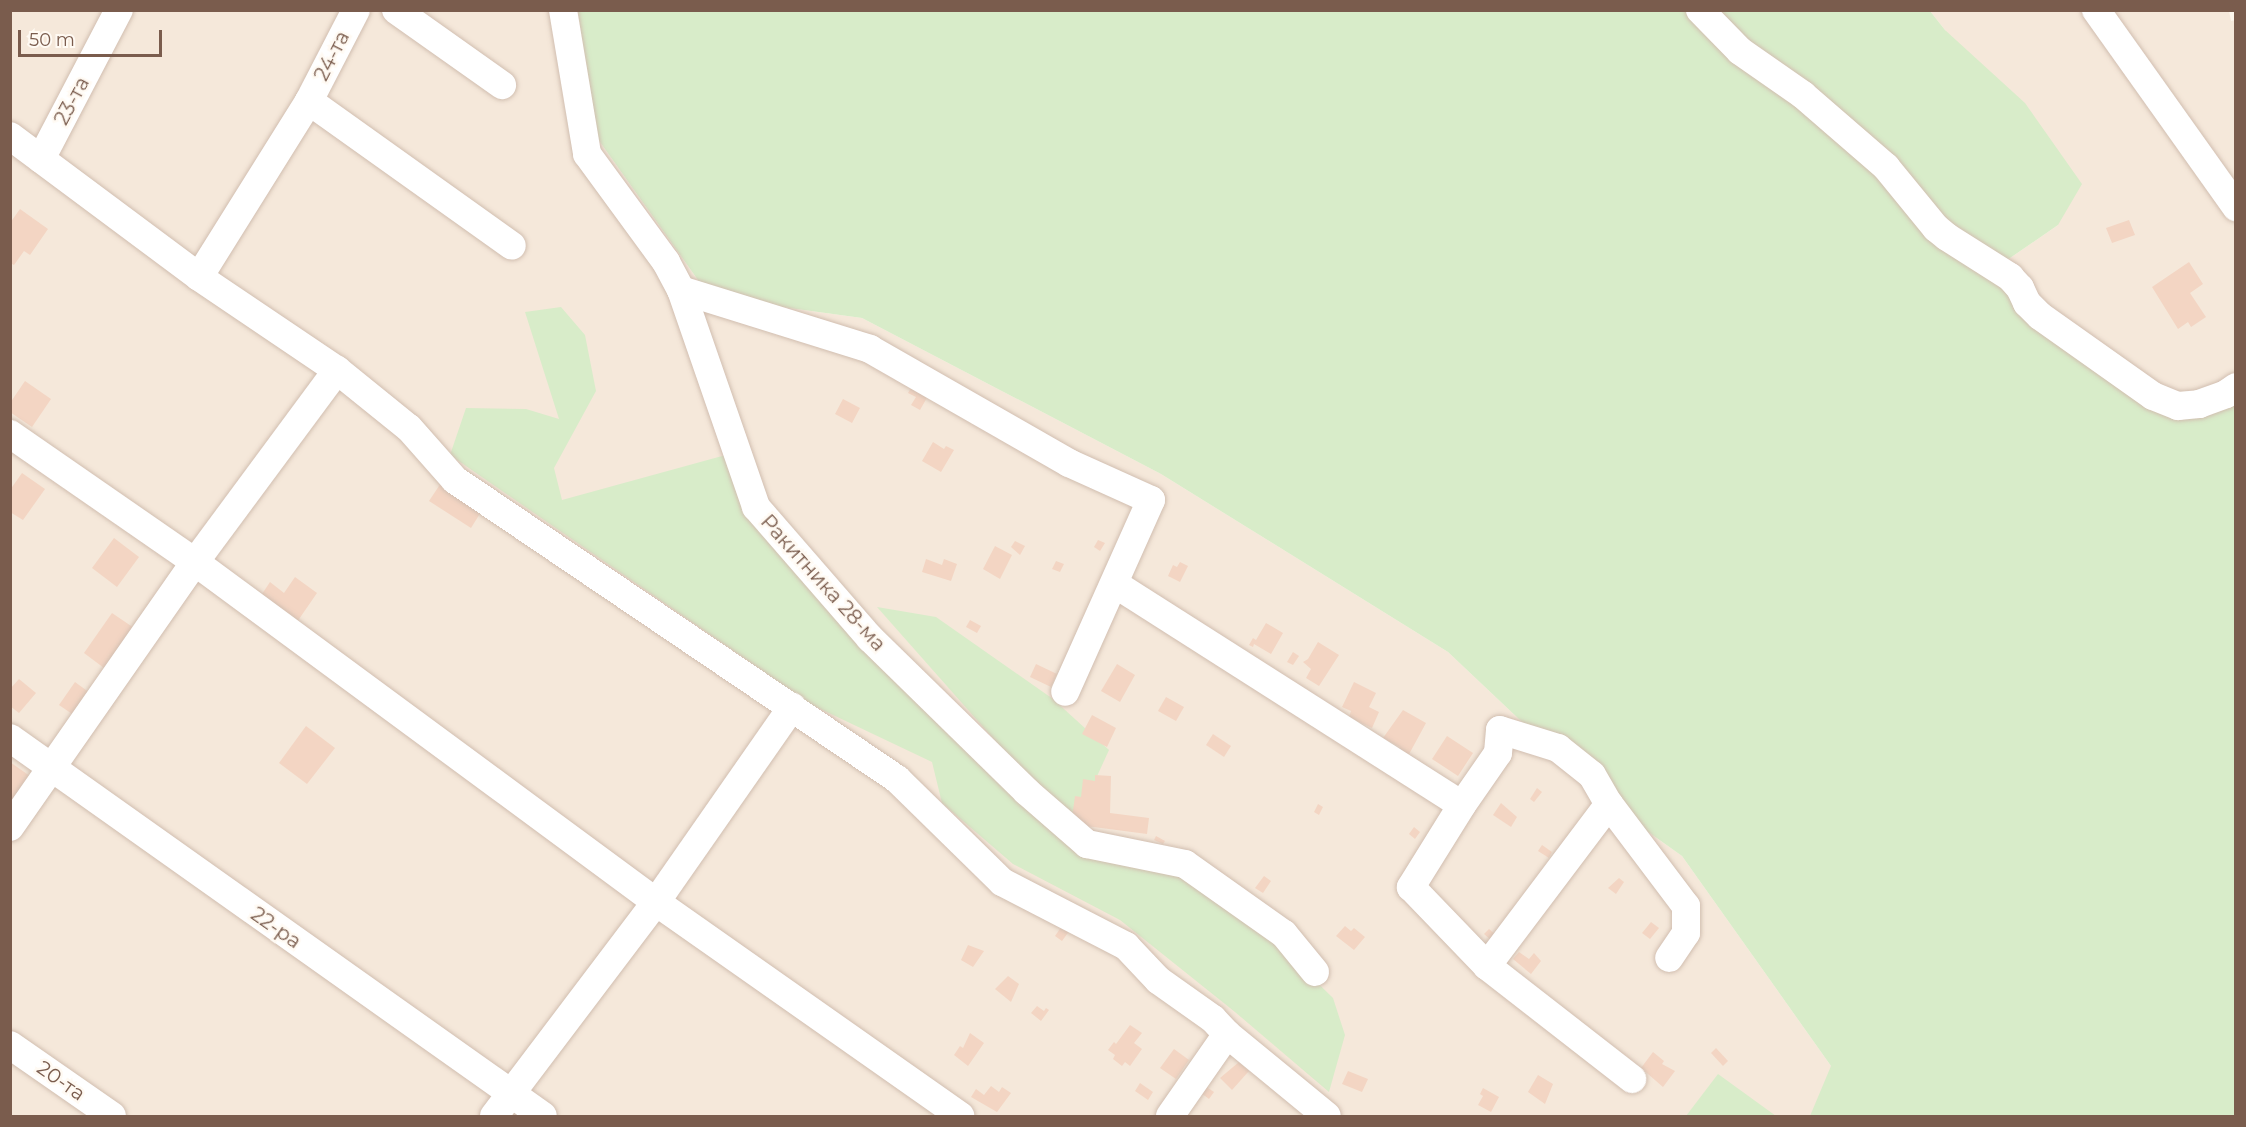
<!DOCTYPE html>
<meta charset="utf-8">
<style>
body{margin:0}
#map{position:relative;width:2246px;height:1127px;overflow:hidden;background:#fdf6ec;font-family:Montserrat,sans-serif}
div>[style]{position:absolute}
.residential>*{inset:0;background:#f5e8da}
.green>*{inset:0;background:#d8ecc9}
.building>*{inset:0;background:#f3d5c3}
.roads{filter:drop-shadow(0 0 2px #d1beb0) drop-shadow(0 0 2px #d1beb0)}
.minor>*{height:28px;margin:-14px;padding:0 14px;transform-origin:14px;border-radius:14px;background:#fff}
span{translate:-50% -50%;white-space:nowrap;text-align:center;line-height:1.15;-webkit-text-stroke:5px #fffaf3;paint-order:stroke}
.street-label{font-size:20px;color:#7a5c4d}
.frame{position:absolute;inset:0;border:12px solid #7a5c4d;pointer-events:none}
.scale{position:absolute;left:18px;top:30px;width:144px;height:27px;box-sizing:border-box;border:3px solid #7a5c4d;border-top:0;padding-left:8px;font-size:18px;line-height:21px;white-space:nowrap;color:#7a5c4d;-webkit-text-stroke:4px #fffaf3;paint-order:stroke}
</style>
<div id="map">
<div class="residential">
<div style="clip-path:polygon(10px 11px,578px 11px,595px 135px,710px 297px,862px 318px,1161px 474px,1448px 652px,1609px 804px,1682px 856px,1831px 1066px,1836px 1116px,11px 1116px)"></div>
<div style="clip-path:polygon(1930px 11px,2229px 11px,2231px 21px,2236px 20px,2235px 383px,2178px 406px,1997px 267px,2058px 225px,1945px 30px)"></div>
</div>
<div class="green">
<div style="clip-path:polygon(578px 11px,1930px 11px,1945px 30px,2025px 103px,2082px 184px,2058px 225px,1997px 267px,2178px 406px,2235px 383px,2235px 1116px,1810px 1116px,1831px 1066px,1682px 856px,1609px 804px,1448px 652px,1161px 474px,862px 318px,710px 297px,595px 135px)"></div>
<div style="clip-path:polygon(561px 307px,585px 335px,596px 391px,554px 468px,562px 500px,733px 453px,752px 508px,1020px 803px,1183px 876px,1275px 941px,1333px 998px,1345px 1035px,1329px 1092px,1235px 1012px,1120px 920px,1013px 864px,942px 803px,932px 762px,812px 705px,450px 455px,466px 408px,526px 409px,559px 419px,525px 312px)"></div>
<div style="clip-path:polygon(877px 607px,936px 617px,1053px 699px,1109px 750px,1077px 820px,1007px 754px)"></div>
<div style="clip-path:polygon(1718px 1074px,1776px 1116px,1686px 1116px)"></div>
</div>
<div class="building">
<div style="clip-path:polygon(20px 209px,48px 229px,30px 255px,24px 251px,14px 265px,10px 263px,10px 223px)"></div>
<div style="clip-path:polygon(2129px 220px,2135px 235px,2112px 243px,2106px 228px)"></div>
<div style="clip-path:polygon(2189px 262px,2203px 284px,2190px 293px,2206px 317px,2191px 327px,2188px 322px,2178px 329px,2152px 287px)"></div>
<div style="clip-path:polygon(25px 381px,51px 399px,32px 427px,10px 412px,10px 403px)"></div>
<div style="clip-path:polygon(912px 386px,928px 396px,920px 410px,911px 405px,916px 397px,908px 393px)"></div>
<div style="clip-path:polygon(843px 399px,860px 408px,852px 423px,835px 414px)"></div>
<div style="clip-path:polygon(933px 442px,944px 449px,946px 446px,954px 450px,941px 472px,922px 461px)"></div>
<div style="clip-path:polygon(22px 473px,45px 489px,23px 520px,10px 512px,10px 490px)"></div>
<div style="clip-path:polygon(445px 477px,486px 504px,471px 528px,429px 501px)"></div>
<div style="clip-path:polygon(114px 538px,139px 557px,117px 587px,92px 568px)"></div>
<div style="clip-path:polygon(1098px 540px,1105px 543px,1100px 551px,1094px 547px)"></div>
<div style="clip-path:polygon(1015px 541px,1025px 546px,1020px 555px,1011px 547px)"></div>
<div style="clip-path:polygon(995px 546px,1012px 555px,1000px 579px,983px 569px)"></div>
<div style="clip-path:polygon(926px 559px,942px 565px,944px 559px,957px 564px,951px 581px,922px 572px)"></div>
<div style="clip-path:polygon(1056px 561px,1064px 564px,1060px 572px,1052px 569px)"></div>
<div style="clip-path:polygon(1180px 562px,1188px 566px,1180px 582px,1168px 576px,1173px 565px,1177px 567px)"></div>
<div style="clip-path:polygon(295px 577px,317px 593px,297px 622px,260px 597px,270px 582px,284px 593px)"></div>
<div style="clip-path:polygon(112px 613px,137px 630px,108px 671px,84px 653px)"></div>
<div style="clip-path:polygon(970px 620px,981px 626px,977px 633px,966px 627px)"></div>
<div style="clip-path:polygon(1266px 623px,1283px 633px,1271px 654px,1254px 644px,1253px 647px,1249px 645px,1253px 638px,1256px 640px)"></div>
<div style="clip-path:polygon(1318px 642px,1339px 655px,1319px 686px,1306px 678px,1311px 669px,1303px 662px,1308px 659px)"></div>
<div style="clip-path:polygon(1293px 652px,1299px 656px,1293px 665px,1287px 662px)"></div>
<div style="clip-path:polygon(1036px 664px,1057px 674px,1051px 687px,1030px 677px)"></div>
<div style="clip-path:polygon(1117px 664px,1135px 675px,1120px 702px,1101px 691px)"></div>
<div style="clip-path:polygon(19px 679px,36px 693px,19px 713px,10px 706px,10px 689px)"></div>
<div style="clip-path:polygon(75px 682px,94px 696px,78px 718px,59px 705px)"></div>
<div style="clip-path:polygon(1354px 682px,1376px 693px,1369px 707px,1379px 712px,1372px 728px,1349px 717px,1351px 711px,1342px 707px)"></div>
<div style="clip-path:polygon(1166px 697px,1184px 707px,1176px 721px,1158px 711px)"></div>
<div style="clip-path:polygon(1403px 710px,1426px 723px,1408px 756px,1398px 750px,1400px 747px,1383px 738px)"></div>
<div style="clip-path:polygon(1092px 715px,1116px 728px,1107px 747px,1082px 734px)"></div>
<div style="clip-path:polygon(306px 726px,335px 748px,307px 784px,279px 763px)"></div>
<div style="clip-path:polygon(1213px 734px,1231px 746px,1224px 757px,1206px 745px)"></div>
<div style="clip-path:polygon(1447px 736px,1473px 753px,1458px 776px,1432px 759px)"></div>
<div style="clip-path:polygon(10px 762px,37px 781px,10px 812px)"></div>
<div style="clip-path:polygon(1095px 775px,1111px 776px,1110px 813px,1149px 818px,1147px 834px,1071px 824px,1075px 796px,1081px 797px,1083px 779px,1095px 781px)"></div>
<div style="clip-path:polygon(1537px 788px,1542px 792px,1534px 802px,1530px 799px)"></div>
<div style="clip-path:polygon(1501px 803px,1517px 817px,1511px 827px,1493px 815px)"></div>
<div style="clip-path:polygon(1318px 804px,1323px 807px,1319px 815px,1314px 812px)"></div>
<div style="clip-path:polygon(1414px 827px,1420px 832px,1415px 839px,1409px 834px)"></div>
<div style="clip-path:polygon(1156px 836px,1165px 841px,1163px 844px,1154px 840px)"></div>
<div style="clip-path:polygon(1542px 845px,1552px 852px,1549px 858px,1538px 851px)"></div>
<div style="clip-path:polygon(1264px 876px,1271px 881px,1263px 893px,1255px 888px)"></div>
<div style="clip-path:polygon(1619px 878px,1624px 882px,1616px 894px,1608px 888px)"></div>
<div style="clip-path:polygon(1066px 920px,1073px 926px,1062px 941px,1055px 936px)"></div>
<div style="clip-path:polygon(1651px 922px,1659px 928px,1650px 939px,1642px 933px)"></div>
<div style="clip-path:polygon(1345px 926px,1351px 931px,1354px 928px,1365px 937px,1354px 950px,1336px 936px)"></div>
<div style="clip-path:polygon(1489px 929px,1496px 935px,1491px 940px,1484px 934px)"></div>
<div style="clip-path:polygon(968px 945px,984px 951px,973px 967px,961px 960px)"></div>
<div style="clip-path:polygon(1519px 952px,1529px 959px,1534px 953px,1541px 961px,1531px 974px,1513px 959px)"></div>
<div style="clip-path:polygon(1008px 976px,1019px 984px,1011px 1002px,995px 989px)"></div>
<div style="clip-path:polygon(1037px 1006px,1044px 1011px,1046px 1008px,1049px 1010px,1041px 1021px,1031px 1013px)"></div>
<div style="clip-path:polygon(1130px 1025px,1142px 1033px,1134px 1043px,1142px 1049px,1130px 1066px,1125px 1062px,1122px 1066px,1113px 1059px,1115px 1055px,1108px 1050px,1114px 1042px,1116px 1044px)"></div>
<div style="clip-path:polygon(970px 1033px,984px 1043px,968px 1066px,954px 1055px,960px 1046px,963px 1048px)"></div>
<div style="clip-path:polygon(1716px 1048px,1728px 1061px,1723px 1066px,1711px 1053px)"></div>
<div style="clip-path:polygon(1174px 1049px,1189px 1060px,1176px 1079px,1160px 1068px)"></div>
<div style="clip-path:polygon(1653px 1052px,1664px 1061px,1662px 1064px,1675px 1071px,1663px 1087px,1641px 1068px)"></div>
<div style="clip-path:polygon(1239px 1062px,1249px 1071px,1232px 1090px,1220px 1078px)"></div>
<div style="clip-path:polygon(1348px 1071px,1368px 1079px,1362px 1092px,1342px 1084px)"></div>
<div style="clip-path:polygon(1538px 1075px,1553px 1084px,1545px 1104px,1528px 1092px)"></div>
<div style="clip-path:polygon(1140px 1083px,1153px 1092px,1148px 1100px,1135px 1091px)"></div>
<div style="clip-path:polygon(991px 1086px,999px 1092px,1002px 1087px,1011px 1093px,997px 1112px,971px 1097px,976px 1089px,984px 1095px)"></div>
<div style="clip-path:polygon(1205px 1086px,1214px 1092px,1209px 1099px,1201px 1093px)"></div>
<div style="clip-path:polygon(1483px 1088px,1499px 1097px,1491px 1112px,1478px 1105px,1483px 1096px,1480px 1094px)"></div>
</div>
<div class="roads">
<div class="minor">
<div style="left:396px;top:10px;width:130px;rotate:35.3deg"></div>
<div style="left:563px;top:10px;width:146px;rotate:80.5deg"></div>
<div style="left:587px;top:154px;width:134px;rotate:53.8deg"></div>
<div style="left:666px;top:262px;width:32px;rotate:62deg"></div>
<div style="left:681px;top:290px;width:230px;rotate:70.9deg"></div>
<div style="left:756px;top:507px;width:174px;rotate:49deg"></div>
<div style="left:870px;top:638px;width:219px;rotate:44.4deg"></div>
<div style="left:1026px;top:791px;width:81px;rotate:41deg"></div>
<div style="left:1087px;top:844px;width:100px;rotate:11.5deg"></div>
<div style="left:1185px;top:864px;width:121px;rotate:35.3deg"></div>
<div style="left:1284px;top:934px;width:49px;rotate:50.8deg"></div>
<div style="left:1700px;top:10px;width:57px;rotate:45.7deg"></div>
<div style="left:1740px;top:51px;width:77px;rotate:34.9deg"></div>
<div style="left:1803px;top:95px;width:110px;rotate:40.9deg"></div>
<div style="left:1886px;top:167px;width:79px;rotate:50.7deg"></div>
<div style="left:1936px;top:228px;width:14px;rotate:39deg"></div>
<div style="left:1947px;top:237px;width:75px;rotate:32.4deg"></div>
<div style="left:2010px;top:277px;width:15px;rotate:48deg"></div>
<div style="left:2020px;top:288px;width:17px;rotate:65deg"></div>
<div style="left:2027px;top:303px;width:18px;rotate:45deg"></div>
<div style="left:2040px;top:316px;width:138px;rotate:35.3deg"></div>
<div style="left:2153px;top:396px;width:27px;rotate:22deg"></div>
<div style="left:2178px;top:406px;width:21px;rotate:-5deg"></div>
<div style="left:2199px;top:404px;width:29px;rotate:-20deg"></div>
<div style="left:2226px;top:394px;width:12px;rotate:-35deg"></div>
<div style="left:2096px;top:10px;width:242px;rotate:54.6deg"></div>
<div style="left:309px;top:101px;width:249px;rotate:35.5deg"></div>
<div style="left:10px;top:136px;width:236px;rotate:36.7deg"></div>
<div style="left:199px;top:277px;width:166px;rotate:34deg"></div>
<div style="left:337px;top:370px;width:92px;rotate:38.9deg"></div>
<div style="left:409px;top:428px;width:69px;rotate:48.5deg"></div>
<div style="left:455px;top:480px;width:534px;rotate:34.08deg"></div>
<div style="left:897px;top:779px;width:147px;rotate:44.4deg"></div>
<div style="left:1002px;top:882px;width:140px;rotate:27.3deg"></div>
<div style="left:1126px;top:946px;width:47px;rotate:46.7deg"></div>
<div style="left:1158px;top:980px;width:67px;rotate:35.3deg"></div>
<div style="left:1213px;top:1019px;width:21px;rotate:47deg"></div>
<div style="left:1227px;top:1034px;width:129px;rotate:39.4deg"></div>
<div style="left:41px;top:159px;width:168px;rotate:-62.4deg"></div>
<div style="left:199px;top:277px;width:208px;rotate:-58deg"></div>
<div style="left:309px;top:101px;width:102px;rotate:-62.7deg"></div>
<div style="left:681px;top:290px;width:198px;rotate:17.3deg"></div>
<div style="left:870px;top:349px;width:229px;rotate:29.8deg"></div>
<div style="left:1069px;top:463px;width:90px;rotate:24.3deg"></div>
<div style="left:1151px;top:500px;width:210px;rotate:114.1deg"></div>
<div style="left:10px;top:434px;width:225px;rotate:34.7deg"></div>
<div style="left:195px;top:562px;width:573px;rotate:36.41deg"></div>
<div style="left:656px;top:902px;width:372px;rotate:35.1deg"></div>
<div style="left:1115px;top:584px;width:411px;rotate:32.5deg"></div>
<div style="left:1462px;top:805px;width:97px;rotate:121.9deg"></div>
<div style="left:1411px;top:887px;width:110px;rotate:46.1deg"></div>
<div style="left:1487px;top:966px;width:184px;rotate:37.9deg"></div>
<div style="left:10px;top:738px;width:653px;rotate:35.34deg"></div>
<div style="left:1609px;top:804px;width:128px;rotate:53deg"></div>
<div style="left:1686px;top:906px;width:27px;rotate:90deg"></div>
<div style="left:1686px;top:933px;width:30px;rotate:124deg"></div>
<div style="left:1462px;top:805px;width:63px;rotate:-55.3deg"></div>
<div style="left:1498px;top:753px;width:23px;rotate:-85deg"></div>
<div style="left:1500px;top:730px;width:61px;rotate:17.2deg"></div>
<div style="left:1558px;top:748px;width:43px;rotate:38.5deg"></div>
<div style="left:1592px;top:775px;width:34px;rotate:60deg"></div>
<div style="left:1609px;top:804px;width:203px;rotate:127deg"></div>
<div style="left:10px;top:827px;width:323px;rotate:-55.1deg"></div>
<div style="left:195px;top:562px;width:239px;rotate:-53.5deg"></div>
<div style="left:10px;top:1045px;width:124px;rotate:34.8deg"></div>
<div style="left:494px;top:1116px;width:268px;rotate:-52.9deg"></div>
<div style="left:656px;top:902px;width:238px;rotate:-55.1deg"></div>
<div style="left:1170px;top:1116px;width:100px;rotate:-55.2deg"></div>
</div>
</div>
<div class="street-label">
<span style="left:332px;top:56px;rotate:-63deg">24-та</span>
<span style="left:72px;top:101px;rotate:-62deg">23-та</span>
<span style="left:823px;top:583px;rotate:48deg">Ракитника 28-ма</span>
<span style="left:276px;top:928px;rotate:35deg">22-ра</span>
<span style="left:61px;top:1081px;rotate:35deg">20-та</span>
</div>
<div class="frame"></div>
<div class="scale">50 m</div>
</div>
